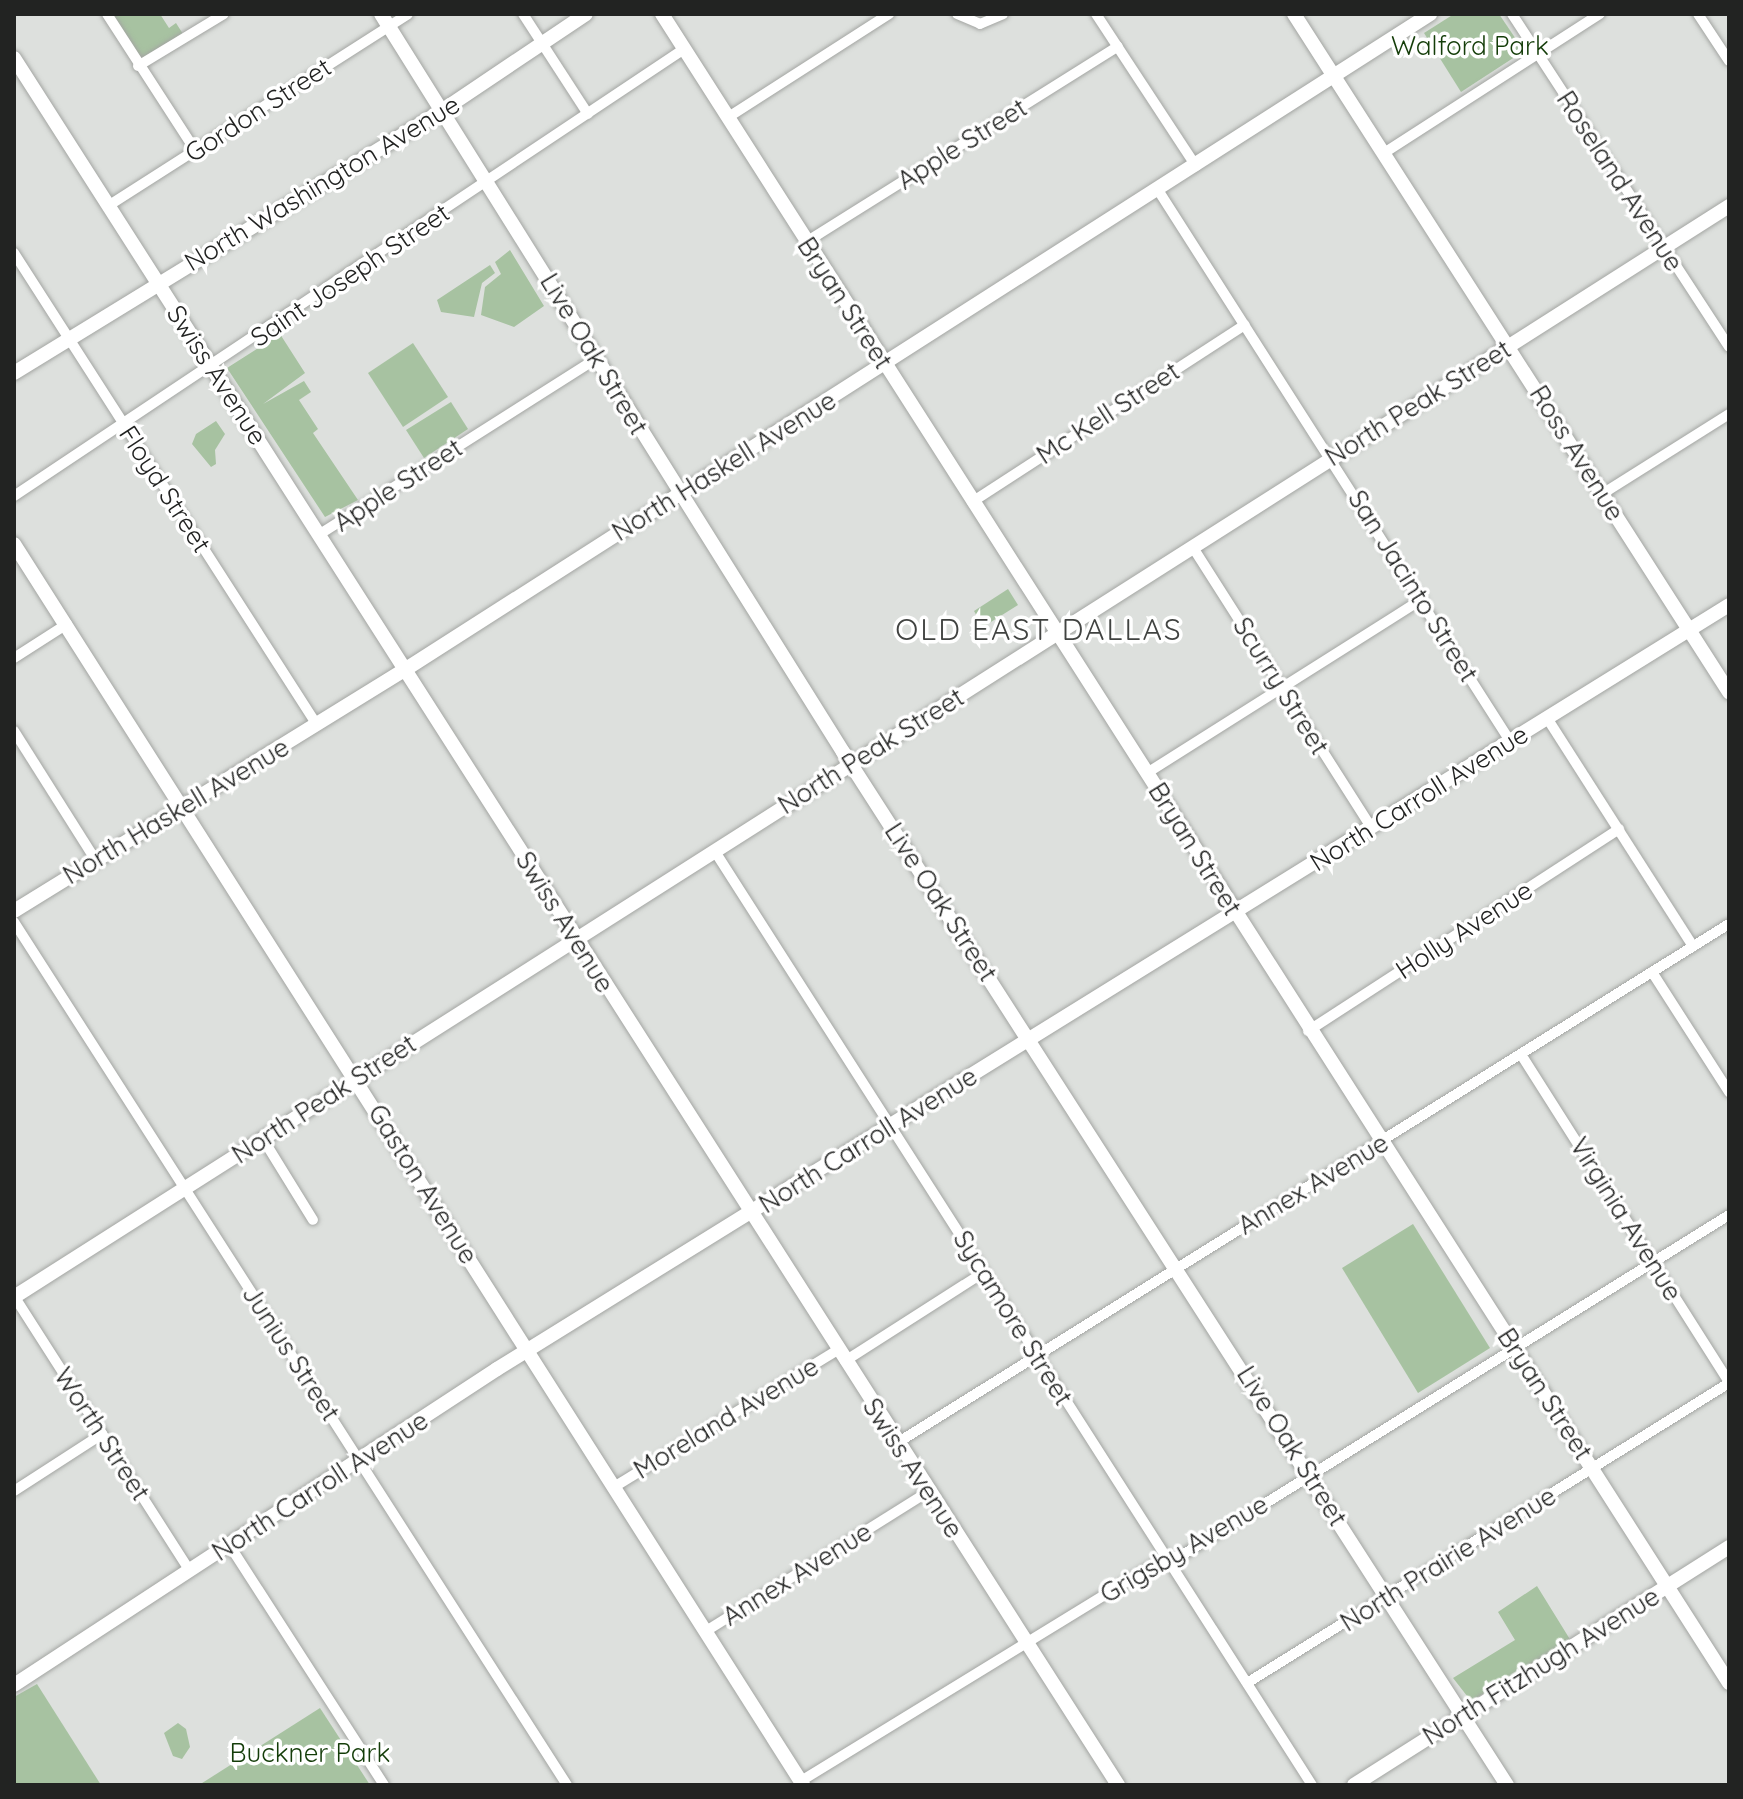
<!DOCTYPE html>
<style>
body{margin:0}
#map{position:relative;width:1743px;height:1799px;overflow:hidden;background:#dde0dd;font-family:Quicksand,sans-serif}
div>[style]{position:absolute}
.green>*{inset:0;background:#a7c2a1}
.roads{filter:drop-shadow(0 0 2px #a3a5a2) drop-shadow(0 0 2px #a3a5a2)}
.street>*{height:10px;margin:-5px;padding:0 5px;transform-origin:5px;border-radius:5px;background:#fff}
.secondary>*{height:14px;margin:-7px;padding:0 7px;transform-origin:7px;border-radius:7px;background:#fff}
span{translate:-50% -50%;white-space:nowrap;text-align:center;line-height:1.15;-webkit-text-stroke:7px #fff;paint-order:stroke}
.park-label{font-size:26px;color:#143d09}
.street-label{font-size:26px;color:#222322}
.quarter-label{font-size:30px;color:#414341;letter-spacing:2px}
.frame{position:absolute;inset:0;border:16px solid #222322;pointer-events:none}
</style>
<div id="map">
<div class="green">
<div style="clip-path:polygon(111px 14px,160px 14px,169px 28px,176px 23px,183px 34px,141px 61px)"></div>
<div style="clip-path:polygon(1454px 14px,1499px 14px,1524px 51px,1461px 92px,1424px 33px)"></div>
<div style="clip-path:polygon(510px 250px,544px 306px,514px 327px,481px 315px,485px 287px,501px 274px,495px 262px)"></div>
<div style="clip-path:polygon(490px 265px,495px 273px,482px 283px,474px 317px,441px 312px,437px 300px)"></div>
<div style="clip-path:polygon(280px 334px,305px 373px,263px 404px,304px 381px,311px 392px,299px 400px,318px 429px,313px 433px,358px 500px,325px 517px,227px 368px)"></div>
<div style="clip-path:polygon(413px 343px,448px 397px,403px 427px,368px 373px)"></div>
<div style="clip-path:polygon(451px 402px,468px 429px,424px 458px,406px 430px)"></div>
<div style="clip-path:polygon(216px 421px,225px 434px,215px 450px,216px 464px,211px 467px,192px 444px,196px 434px)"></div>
<div style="clip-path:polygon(1008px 589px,1018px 605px,983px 627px,974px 611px)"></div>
<div style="clip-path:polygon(1413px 1224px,1490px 1348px,1418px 1393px,1342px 1268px)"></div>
<div style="clip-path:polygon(1537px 1586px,1571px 1641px,1471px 1701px,1453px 1678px,1515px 1640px,1498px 1612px)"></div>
<div style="clip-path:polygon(37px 1684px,101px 1785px,14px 1785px,14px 1697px)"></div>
<div style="clip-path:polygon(320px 1708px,370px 1785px,199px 1785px)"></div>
<div style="clip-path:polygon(178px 1723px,186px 1729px,190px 1747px,182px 1759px,173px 1756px,164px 1733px)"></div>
</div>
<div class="roads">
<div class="street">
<div style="left:107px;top:14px;width:162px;rotate:57.1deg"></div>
<div style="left:523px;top:14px;width:119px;rotate:57deg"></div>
<div style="left:957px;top:14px;width:25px;rotate:23deg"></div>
<div style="left:980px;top:24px;width:25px;rotate:-23deg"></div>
<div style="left:1096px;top:14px;width:182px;rotate:56.7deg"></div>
<div style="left:1512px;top:14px;width:397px;rotate:56.9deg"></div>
<div style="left:1698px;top:14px;width:56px;rotate:56.6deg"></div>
<div style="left:138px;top:66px;width:100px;rotate:-31.2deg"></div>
<div style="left:727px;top:118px;width:193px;rotate:-32.7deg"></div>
<div style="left:1384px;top:153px;width:257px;rotate:-32.8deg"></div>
<div style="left:1158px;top:190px;width:654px;rotate:57.43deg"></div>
<div style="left:108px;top:206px;width:356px;rotate:-32.6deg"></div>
<div style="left:806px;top:242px;width:368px;rotate:-32.1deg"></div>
<div style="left:14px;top:253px;width:561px;rotate:57.3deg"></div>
<div style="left:1602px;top:494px;width:150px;rotate:-32.2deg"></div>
<div style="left:14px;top:496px;width:805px;rotate:-33.71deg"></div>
<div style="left:972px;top:502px;width:325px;rotate:-33deg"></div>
<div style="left:320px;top:534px;width:328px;rotate:-32.4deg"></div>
<div style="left:1192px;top:546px;width:333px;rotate:57.5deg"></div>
<div style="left:14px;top:658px;width:63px;rotate:-32.7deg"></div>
<div style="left:1547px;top:718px;width:271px;rotate:57.4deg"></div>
<div style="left:14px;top:731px;width:151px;rotate:57.7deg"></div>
<div style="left:1147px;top:773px;width:325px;rotate:-32.3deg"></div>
<div style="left:714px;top:850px;width:1110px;rotate:57.4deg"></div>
<div style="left:14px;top:922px;width:1025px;rotate:57.35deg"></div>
<div style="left:1652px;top:972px;width:143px;rotate:57.3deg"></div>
<div style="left:1308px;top:1031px;width:371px;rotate:-33deg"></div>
<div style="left:1522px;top:1056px;width:386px;rotate:57.6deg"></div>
<div style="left:263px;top:1139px;width:95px;rotate:58.3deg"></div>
<div style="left:14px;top:1296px;width:326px;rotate:57.4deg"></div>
<div style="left:845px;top:1361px;width:165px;rotate:-32.6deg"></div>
<div style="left:897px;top:1443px;width:981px;rotate:-31.96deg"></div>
<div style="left:614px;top:1487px;width:263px;rotate:-31.5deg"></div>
<div style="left:14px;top:1491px;width:105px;rotate:-32.9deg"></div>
<div style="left:230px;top:1546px;width:284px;rotate:57.2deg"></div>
<div style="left:706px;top:1631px;width:262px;rotate:-32.1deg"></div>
<div style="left:1247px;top:1683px;width:568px;rotate:-31.9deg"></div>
<div style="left:801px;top:1781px;width:417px;rotate:-31.5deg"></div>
<div style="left:1157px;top:1563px;width:28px;rotate:-18deg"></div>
<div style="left:1184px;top:1554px;width:642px;rotate:-31.88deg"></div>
</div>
<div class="secondary">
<div style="left:381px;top:14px;width:871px;rotate:57.95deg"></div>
<div style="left:843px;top:752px;width:1228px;rotate:57.27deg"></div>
<div style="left:662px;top:14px;width:1981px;rotate:57.41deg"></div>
<div style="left:1294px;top:14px;width:806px;rotate:57.32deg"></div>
<div style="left:14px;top:58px;width:2050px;rotate:57.41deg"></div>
<div style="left:14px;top:373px;width:503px;rotate:-31.51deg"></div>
<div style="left:443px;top:110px;width:172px;rotate:-33.9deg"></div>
<div style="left:14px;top:544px;width:1471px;rotate:57.55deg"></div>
<div style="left:14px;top:911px;width:461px;rotate:-31.7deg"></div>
<div style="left:406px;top:669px;width:1216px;rotate:-32.6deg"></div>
<div style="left:14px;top:1297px;width:2033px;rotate:-32.46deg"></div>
<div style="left:14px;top:1685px;width:577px;rotate:-33.19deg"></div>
<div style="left:497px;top:1369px;width:1450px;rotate:-31.8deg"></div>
<div style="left:1354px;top:1785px;width:444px;rotate:-32.4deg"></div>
</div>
</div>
<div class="park-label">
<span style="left:1470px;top:46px">Walford Park</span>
<span style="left:310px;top:1753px">Buckner Park</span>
</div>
<div class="street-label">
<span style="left:258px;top:110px;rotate:-33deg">Gordon Street</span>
<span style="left:962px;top:144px;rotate:-32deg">Apple Street</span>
<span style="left:1620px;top:181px;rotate:57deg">Roseland Avenue</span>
<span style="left:322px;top:183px;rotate:-31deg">North Washington Avenue</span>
<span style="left:350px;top:275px;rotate:-34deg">Saint Joseph Street</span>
<span style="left:845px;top:303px;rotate:57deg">Bryan Street</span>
<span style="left:594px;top:354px;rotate:59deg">Live Oak Street</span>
<span style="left:217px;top:375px;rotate:57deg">Swiss Avenue</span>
<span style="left:1418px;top:403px;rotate:-32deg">North Peak Street</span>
<span style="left:1108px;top:413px;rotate:-33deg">Mc Kell Street</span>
<span style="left:1577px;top:453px;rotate:58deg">Ross Avenue</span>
<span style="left:724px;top:466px;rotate:-32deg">North Haskell Avenue</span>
<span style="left:398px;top:485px;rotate:-33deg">Apple Street</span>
<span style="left:165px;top:489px;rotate:57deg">Floyd Street</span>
<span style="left:1413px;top:586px;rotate:58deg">San Jacinto Street</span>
<span style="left:1281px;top:686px;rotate:58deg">Scurry Street</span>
<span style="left:871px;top:751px;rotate:-32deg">North Peak Street</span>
<span style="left:1419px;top:798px;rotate:-32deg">North Carroll Avenue</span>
<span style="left:176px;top:811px;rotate:-31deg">North Haskell Avenue</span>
<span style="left:1195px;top:849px;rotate:58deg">Bryan Street</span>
<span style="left:941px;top:902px;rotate:57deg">Live Oak Street</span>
<span style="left:565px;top:922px;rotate:58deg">Swiss Avenue</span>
<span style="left:1464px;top:930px;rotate:-33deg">Holly Avenue</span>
<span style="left:324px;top:1099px;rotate:-33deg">North Peak Street</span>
<span style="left:868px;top:1140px;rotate:-32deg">North Carroll Avenue</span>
<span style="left:423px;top:1184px;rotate:58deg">Gaston Avenue</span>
<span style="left:1313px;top:1184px;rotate:-31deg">Annex Avenue</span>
<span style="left:1626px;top:1219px;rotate:58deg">Virginia Avenue</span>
<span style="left:1013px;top:1318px;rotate:58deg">Sycamore Street</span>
<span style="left:291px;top:1353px;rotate:57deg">Junius Street</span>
<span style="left:1545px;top:1394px;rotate:57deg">Bryan Street</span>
<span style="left:726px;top:1418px;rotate:-31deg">Moreland Avenue</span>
<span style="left:102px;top:1434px;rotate:57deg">Worth Street</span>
<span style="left:1292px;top:1446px;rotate:58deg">Live Oak Street</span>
<span style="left:913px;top:1468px;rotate:57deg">Swiss Avenue</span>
<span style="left:320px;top:1486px;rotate:-33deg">North Carroll Avenue</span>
<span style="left:1184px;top:1549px;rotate:-30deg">Grigsby Avenue</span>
<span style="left:1448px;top:1559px;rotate:-32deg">North Prairie Avenue</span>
<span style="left:797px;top:1574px;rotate:-32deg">Annex Avenue</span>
<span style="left:1541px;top:1666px;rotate:-32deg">North Fitzhugh Avenue</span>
</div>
<div class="quarter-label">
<span style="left:1039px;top:629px">OLD EAST DALLAS</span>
</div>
<div class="frame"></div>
</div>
